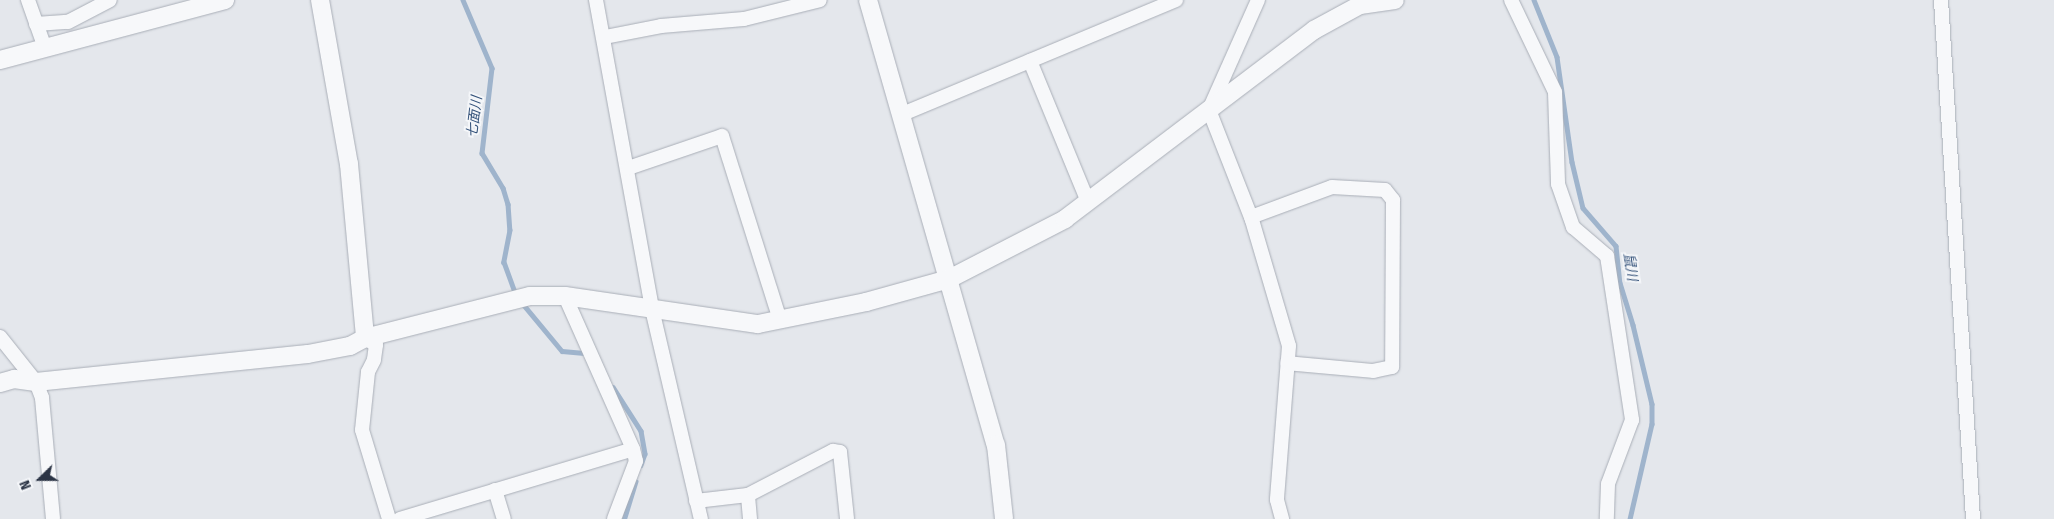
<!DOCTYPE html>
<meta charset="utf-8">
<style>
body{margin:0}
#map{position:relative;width:2054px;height:519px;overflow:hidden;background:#e4e7ec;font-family:"Fira Sans Condensed","Noto Sans JP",sans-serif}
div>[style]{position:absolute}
.stream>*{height:4.5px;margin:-2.25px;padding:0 2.25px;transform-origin:2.25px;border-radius:2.25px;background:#9fb4cc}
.roads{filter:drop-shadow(0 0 1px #a9aeb7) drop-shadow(0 0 1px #a9aeb7)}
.minor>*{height:14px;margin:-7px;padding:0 7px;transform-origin:7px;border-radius:7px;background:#f7f8fa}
.tertiary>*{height:18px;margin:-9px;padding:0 9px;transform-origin:9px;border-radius:9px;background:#f7f8fa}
span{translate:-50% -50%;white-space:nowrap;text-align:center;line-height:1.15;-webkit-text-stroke:4px #f4f6f9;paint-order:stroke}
.water-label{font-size:14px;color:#34527a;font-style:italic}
.north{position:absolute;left:15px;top:454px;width:50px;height:50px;-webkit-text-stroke:4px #f4f6f9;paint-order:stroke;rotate:248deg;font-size:14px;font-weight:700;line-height:20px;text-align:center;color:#2b3445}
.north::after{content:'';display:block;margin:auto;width:18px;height:22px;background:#2b3445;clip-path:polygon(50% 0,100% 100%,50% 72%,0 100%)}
</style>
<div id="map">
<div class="stream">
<div style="left:463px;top:0;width:74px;rotate:66.9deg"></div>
<div style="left:492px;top:68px;width:86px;rotate:96.7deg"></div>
<div style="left:482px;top:153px;width:41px;rotate:59deg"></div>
<div style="left:503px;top:188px;width:17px;rotate:73deg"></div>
<div style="left:508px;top:204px;width:26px;rotate:86deg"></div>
<div style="left:510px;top:230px;width:33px;rotate:101deg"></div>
<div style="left:504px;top:262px;width:33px;rotate:70deg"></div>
<div style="left:1534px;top:0;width:61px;rotate:68deg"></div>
<div style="left:1557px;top:57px;width:106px;rotate:81.9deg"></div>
<div style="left:1572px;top:162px;width:47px;rotate:76.6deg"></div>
<div style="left:1583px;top:208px;width:50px;rotate:49deg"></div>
<div style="left:1616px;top:246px;width:37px;rotate:84deg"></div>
<div style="left:1620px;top:283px;width:44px;rotate:72.8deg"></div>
<div style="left:1633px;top:325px;width:81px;rotate:76.5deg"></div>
<div style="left:1652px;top:404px;width:20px;rotate:90deg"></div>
<div style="left:1652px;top:424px;width:98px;rotate:103deg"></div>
<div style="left:523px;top:304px;width:61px;rotate:50.3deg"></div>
<div style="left:562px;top:351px;width:22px;rotate:5deg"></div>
<div style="left:613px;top:387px;width:52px;rotate:57.5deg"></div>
<div style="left:641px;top:431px;width:23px;rotate:80deg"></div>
<div style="left:645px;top:454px;width:12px;rotate:110deg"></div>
<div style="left:624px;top:519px;width:39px;rotate:-73deg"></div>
</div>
<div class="roads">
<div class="minor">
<div style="left:28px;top:0;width:51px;rotate:70.5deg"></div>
<div style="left:596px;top:0;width:314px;rotate:79.7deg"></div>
<div style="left:652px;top:309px;width:216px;rotate:76.9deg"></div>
<div style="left:1258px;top:0;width:120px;rotate:114deg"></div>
<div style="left:1209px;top:110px;width:118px;rotate:68.6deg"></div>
<div style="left:1252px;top:220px;width:131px;rotate:73.6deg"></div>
<div style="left:1289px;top:346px;width:154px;rotate:94.5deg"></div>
<div style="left:1277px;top:500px;width:20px;rotate:75deg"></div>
<div style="left:1511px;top:0;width:102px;rotate:64.4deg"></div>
<div style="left:1555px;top:92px;width:92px;rotate:88.1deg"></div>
<div style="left:1558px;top:184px;width:46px;rotate:70.8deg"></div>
<div style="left:1573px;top:227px;width:45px;rotate:40.5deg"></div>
<div style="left:1607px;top:256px;width:166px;rotate:81.3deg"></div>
<div style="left:1632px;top:420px;width:68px;rotate:110.6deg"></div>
<div style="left:1608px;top:484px;width:35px;rotate:92deg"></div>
<div style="left:1941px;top:0;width:520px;rotate:86.47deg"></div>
<div style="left:36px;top:24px;width:32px;rotate:-4deg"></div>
<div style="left:68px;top:22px;width:47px;rotate:-27.6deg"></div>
<div style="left:605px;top:37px;width:57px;rotate:-11.1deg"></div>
<div style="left:661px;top:26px;width:83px;rotate:-4.8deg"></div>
<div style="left:744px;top:19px;width:78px;rotate:-14deg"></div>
<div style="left:1030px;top:61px;width:152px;rotate:67.6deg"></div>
<div style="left:900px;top:115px;width:299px;rotate:-22.6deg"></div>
<div style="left:628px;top:168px;width:99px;rotate:-18.8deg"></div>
<div style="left:722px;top:136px;width:193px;rotate:72.5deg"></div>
<div style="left:1251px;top:217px;width:86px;rotate:-20.3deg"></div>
<div style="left:1332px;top:187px;width:53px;rotate:3.2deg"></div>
<div style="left:1385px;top:190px;width:13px;rotate:51deg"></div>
<div style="left:1393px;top:200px;width:167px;rotate:90.3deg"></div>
<div style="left:1392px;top:367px;width:19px;rotate:168deg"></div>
<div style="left:1373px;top:371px;width:86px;rotate:-174.7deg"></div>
<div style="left:0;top:337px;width:58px;rotate:51.3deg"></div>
<div style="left:36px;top:382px;width:17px;rotate:69deg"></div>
<div style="left:42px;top:398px;width:121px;rotate:84.8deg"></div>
<div style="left:365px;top:338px;width:13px;rotate:32deg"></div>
<div style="left:376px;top:345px;width:15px;rotate:98deg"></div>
<div style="left:374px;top:360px;width:13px;rotate:117deg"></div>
<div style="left:368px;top:372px;width:58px;rotate:95.9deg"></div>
<div style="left:362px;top:430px;width:93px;rotate:73.1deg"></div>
<div style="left:495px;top:490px;width:30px;rotate:73deg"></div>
<div style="left:696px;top:501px;width:52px;rotate:-6.6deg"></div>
<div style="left:400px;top:519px;width:243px;rotate:-16.7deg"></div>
<div style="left:633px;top:449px;width:167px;rotate:-114deg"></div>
<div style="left:614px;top:519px;width:62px;rotate:-69.2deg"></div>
<div style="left:636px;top:461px;width:12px;rotate:-104deg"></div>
<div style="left:750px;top:519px;width:24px;rotate:-95deg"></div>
<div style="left:748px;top:495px;width:96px;rotate:-27.4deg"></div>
<div style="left:833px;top:451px;width:7px;rotate:8deg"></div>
<div style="left:840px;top:452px;width:67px;rotate:84deg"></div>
</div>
<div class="tertiary">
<div style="left:320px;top:0;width:167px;rotate:80deg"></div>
<div style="left:349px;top:164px;width:175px;rotate:84.7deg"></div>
<div style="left:868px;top:0;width:463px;rotate:74deg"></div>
<div style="left:996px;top:445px;width:74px;rotate:83.8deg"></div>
<div style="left:0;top:60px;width:233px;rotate:-14.9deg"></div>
<div style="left:0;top:383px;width:15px;rotate:-16deg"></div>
<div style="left:14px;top:379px;width:22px;rotate:8deg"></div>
<div style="left:36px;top:382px;width:273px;rotate:-5.9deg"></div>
<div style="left:308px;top:354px;width:43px;rotate:-10.8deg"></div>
<div style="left:350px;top:346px;width:17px;rotate:-28deg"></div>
<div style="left:365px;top:338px;width:170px;rotate:-14.3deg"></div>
<div style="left:530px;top:296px;width:35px"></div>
<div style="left:565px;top:296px;width:195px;rotate:8.3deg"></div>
<div style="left:758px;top:324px;width:110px;rotate:-11.5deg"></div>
<div style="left:866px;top:302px;width:86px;rotate:-15.5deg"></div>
<div style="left:949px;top:279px;width:131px;rotate:-27.3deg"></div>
<div style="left:1065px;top:219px;width:313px;rotate:-37.2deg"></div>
<div style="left:1314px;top:30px;width:52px;rotate:-28.5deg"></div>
<div style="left:1360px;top:5px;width:35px;rotate:-8deg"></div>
</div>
</div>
<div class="water-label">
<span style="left:475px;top:117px;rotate:-83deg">七面川</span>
<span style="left:1630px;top:267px;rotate:82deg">鼠川</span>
</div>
<div class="north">N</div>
</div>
